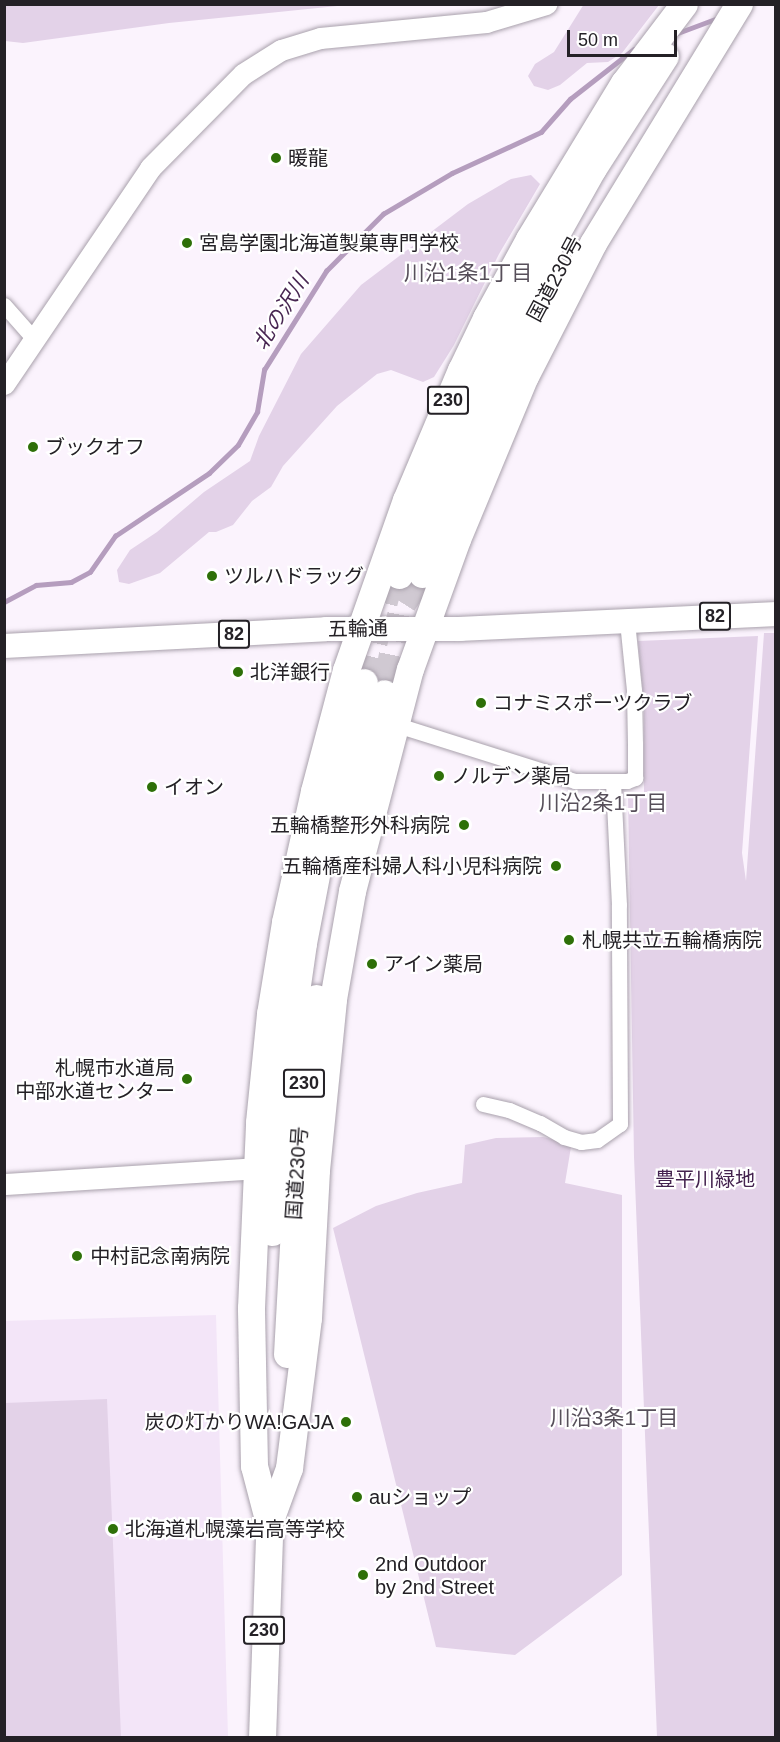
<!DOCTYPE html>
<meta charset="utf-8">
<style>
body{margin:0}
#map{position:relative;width:780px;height:1742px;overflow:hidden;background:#fbf3fd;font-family:Helvetica,"Noto Sans JP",sans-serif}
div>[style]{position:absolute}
.built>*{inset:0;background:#f3e5f8}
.green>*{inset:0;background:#e3d2e8}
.stream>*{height:4.5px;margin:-2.25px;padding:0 2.25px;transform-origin:2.25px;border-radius:2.25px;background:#b59dbe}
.highway-tunnel>*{height:27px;margin-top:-13.5px;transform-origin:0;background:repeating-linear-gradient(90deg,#d0c9d2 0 27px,transparent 0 41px)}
.roads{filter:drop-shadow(0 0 2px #a9a1ac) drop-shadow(0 0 2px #a9a1ac)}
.street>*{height:15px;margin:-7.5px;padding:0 7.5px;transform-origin:7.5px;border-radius:7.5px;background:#fff}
.secondary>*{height:21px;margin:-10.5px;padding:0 10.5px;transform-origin:10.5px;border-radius:10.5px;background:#fff}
.primary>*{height:24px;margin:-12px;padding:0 12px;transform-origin:12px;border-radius:12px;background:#fff}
.highway>*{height:27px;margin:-13.5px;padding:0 13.5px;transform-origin:13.5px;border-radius:13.5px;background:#fff}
.dots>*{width:16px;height:16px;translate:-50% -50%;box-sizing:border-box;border:3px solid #fff;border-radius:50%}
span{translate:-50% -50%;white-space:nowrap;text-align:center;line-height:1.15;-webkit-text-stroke:4.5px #fff;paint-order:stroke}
.shield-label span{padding:2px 4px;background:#fff;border:2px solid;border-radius:4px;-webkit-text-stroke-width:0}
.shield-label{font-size:18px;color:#242126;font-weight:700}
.poi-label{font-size:20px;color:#242126}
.left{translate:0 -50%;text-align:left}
.right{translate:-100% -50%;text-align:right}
.street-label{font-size:20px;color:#242126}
.park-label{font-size:20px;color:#44234f}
.neighbourhood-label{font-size:21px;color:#574f5a}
.water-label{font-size:21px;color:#482652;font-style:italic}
.frame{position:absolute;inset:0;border:6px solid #242126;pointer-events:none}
.scale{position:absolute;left:567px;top:30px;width:110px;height:27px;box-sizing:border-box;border:3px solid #242126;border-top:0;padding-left:8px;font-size:18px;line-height:21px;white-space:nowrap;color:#242126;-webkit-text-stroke:4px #fff;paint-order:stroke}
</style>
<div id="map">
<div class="built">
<div style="clip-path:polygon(216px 1315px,228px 1737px,5px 1737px,4px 1321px)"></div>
</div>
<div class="green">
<div style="clip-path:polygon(5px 4px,347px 4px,347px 5px,169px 23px,23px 43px,5px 41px)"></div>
<div style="clip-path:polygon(584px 4px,659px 5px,622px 53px,608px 62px,587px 63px,560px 85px,548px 90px,534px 86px,528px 76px,535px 64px,554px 52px)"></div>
<div style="clip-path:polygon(531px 175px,540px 184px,499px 254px,454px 345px,434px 377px,423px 382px,391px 370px,377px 374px,337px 406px,283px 466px,271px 487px,252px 501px,233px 525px,216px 532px,209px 532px,160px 573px,129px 584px,119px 582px,117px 570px,130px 550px,157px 532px,204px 492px,250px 461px,259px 436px,301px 354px,361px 285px,468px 204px,511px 179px)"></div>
<div style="clip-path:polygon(764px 633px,776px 633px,775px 1737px,657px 1737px,634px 1157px,628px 795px,644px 792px,644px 706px,638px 641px,758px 636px,742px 853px,746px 881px)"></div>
<div style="clip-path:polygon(543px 1137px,559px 1141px,571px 1147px,565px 1183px,622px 1195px,622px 1575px,515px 1655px,436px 1647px,333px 1228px,376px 1206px,417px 1193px,462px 1183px,465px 1145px,496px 1138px)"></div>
<div style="clip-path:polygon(107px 1399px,121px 1737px,5px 1737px,5px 1403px)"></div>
</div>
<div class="stream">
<div style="left:675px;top:34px;width:46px;rotate:-20.4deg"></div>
<div style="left:4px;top:602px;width:36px;rotate:-28deg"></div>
<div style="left:36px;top:585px;width:35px;rotate:-5deg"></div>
<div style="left:71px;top:582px;width:21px;rotate:-28deg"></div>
<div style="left:90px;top:572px;width:44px;rotate:-55.2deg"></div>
<div style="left:115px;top:536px;width:113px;rotate:-33.8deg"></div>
<div style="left:209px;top:473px;width:40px;rotate:-44deg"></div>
<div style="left:238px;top:445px;width:38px;rotate:-60deg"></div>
<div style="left:257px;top:412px;width:43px;rotate:-80.5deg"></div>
<div style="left:264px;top:370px;width:117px;rotate:-57.9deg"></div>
<div style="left:326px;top:271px;width:81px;rotate:-45deg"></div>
<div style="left:383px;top:214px;width:80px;rotate:-30.7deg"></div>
<div style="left:452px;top:173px;width:98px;rotate:-24.7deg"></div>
<div style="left:541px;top:132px;width:44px;rotate:-48.7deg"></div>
<div style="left:570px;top:99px;width:81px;rotate:-38deg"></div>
</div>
<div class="highway-tunnel">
<div style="left:387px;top:681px;width:80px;rotate:-78.4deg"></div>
<div style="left:403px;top:603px;width:35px;rotate:-57deg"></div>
<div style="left:364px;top:682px;width:98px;rotate:-75.8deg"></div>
<div style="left:388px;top:587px;width:16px;rotate:-47deg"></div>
</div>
<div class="roads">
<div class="street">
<div style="left:4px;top:305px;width:45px;rotate:48.6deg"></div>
<div style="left:394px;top:724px;width:190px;rotate:17.5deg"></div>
<div style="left:575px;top:781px;width:52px"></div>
<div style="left:627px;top:781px;width:9px;rotate:-21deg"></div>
<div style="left:635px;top:778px;width:34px;rotate:-90deg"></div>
<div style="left:635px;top:744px;width:54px;rotate:-91.1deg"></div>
<div style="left:634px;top:690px;width:69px;rotate:-95.8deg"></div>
<div style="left:483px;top:1104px;width:27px;rotate:13deg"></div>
<div style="left:509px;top:1110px;width:34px;rotate:23deg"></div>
<div style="left:540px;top:1123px;width:28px;rotate:30deg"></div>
<div style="left:564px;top:1137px;width:18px;rotate:16deg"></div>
<div style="left:581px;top:1142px;width:16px;rotate:-7deg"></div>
<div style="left:597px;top:1140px;width:28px;rotate:-35deg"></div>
<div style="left:620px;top:1124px;width:219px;rotate:-90.3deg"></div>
<div style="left:619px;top:905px;width:123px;rotate:-92.8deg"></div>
</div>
<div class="secondary">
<div style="left:4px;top:384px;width:261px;rotate:-55.9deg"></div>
<div style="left:150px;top:168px;width:132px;rotate:-45.3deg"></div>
<div style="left:243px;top:74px;width:45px;rotate:-32.3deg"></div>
<div style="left:281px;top:50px;width:41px;rotate:-17.1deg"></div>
<div style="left:320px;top:38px;width:167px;rotate:-5.5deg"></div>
<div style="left:486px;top:22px;width:63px;rotate:-16.7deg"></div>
<div style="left:4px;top:1184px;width:253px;rotate:-3.6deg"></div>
</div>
<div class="primary">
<div style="left:4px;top:646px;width:322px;rotate:-3deg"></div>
<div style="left:326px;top:629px;width:134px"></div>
<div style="left:460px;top:629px;width:316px;rotate:-2.7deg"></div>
</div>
<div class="highway">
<div style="left:422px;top:574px;width:170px;rotate:-67.8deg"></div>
<div style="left:486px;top:417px;width:162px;rotate:-63.6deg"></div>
<div style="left:399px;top:575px;width:129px;rotate:-68.6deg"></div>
<div style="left:446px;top:455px;width:166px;rotate:-65deg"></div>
<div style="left:516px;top:305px;width:157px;rotate:-60.7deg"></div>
<div style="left:593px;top:168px;width:133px;rotate:-57.3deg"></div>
<div style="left:342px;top:857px;width:169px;rotate:-75.6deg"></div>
<div style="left:272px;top:1232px;width:150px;rotate:-85.8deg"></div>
<div style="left:283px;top:1082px;width:140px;rotate:-81.8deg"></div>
<div style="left:303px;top:943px;width:111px;rotate:-79.1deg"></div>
<div style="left:324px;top:834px;width:157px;rotate:-75.3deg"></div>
<div style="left:287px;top:1354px;width:215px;rotate:-86.8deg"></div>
<div style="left:299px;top:1139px;width:142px;rotate:-83.1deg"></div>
<div style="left:269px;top:1523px;width:59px;rotate:-104.7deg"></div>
<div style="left:254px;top:1466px;width:158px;rotate:-91.1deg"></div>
<div style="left:251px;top:1308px;width:186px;rotate:-87.5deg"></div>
<div style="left:259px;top:1122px;width:109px;rotate:-84.2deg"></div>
<div style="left:270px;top:1014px;width:93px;rotate:-80.7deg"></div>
<div style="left:285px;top:922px;width:134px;rotate:-77.5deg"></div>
<div style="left:314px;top:791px;width:125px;rotate:-75.2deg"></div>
<div style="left:346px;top:670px;width:180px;rotate:-70.6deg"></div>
<div style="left:406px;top:500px;width:141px;rotate:-67.1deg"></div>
<div style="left:461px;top:370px;width:58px;rotate:-64.3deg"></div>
<div style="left:486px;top:318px;width:90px;rotate:-61.4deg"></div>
<div style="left:529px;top:239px;width:183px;rotate:-58.7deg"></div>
<div style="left:624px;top:83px;width:99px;rotate:-52.8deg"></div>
<div style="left:269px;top:1523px;width:59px;rotate:-70deg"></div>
<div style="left:289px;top:1468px;width:151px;rotate:-82.8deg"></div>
<div style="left:308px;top:1318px;width:148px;rotate:-86.9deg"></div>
<div style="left:316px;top:1170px;width:172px;rotate:-84.3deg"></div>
<div style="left:333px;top:999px;width:110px;rotate:-80deg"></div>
<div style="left:352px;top:891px;width:229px;rotate:-75.4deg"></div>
<div style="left:410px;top:669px;width:138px;rotate:-70.1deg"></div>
<div style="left:457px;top:539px;width:177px;rotate:-67.4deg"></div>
<div style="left:525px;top:376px;width:149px;rotate:-62.9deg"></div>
<div style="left:593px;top:243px;width:280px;rotate:-58.6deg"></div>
<div style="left:262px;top:1738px;width:233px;rotate:-88deg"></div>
</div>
</div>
<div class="dots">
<div style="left:276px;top:158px;background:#2e7008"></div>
<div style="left:187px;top:243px;background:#2e7008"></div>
<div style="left:33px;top:447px;background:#2e7008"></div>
<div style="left:212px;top:576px;background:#2e7008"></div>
<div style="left:238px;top:672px;background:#2e7008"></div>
<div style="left:481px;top:703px;background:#2e7008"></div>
<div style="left:439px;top:776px;background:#2e7008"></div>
<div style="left:152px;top:787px;background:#2e7008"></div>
<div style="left:464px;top:825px;background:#2e7008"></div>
<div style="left:556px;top:866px;background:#2e7008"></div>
<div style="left:569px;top:940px;background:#2e7008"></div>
<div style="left:372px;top:964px;background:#2e7008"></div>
<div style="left:187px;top:1079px;background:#2e7008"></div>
<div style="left:77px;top:1256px;background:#2e7008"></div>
<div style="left:346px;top:1422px;background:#2e7008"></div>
<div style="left:357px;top:1497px;background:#2e7008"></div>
<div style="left:113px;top:1529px;background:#2e7008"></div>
<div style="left:363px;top:1575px;background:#2e7008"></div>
</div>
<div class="shield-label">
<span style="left:448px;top:400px">230</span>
<span style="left:715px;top:616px">82</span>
<span style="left:234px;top:634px">82</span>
<span style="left:304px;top:1083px">230</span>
<span style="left:264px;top:1630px">230</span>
</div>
<div class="poi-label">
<span class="left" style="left:288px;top:158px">暖龍</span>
<span class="left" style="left:199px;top:243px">宮島学園北海道製菓専門学校</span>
<span class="left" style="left:45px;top:447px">ブックオフ</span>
<span class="left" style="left:224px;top:576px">ツルハドラッグ</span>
<span class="left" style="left:250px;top:672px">北洋銀行</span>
<span class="left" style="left:493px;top:703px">コナミスポーツクラブ</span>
<span class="left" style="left:451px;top:776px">ノルデン薬局</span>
<span class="left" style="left:164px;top:787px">イオン</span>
<span class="right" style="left:450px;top:825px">五輪橋整形外科病院</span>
<span class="right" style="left:542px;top:866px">五輪橋産科婦人科小児科病院</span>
<span class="left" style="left:582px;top:940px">札幌共立五輪橋病院</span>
<span class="left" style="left:384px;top:964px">アイン薬局</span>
<span class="right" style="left:175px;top:1080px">札幌市水道局<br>中部水道センター</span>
<span class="left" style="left:90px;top:1256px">中村記念南病院</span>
<span class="right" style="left:334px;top:1422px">炭の灯かりWA!GAJA</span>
<span class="left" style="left:369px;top:1497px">auショップ</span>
<span class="left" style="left:125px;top:1529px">北海道札幌藻岩高等学校</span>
<span class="left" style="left:375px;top:1576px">2nd Outdoor<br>by 2nd Street</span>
</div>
<div class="street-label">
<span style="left:555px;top:279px;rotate:-62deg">国道230号</span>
<span style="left:358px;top:629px;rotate:-1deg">五輪通</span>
<span style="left:297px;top:1173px;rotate:-86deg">国道230号</span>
</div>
<div class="park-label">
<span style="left:705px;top:1179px">豊平川緑地</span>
</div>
<div class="neighbourhood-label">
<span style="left:468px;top:273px">川沿1条1丁目</span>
<span style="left:603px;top:803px">川沿2条1丁目</span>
<span style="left:614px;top:1418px">川沿3条1丁目</span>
</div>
<div class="water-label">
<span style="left:281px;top:312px;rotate:-58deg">北の沢川</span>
</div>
<div class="frame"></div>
<div class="scale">50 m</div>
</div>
